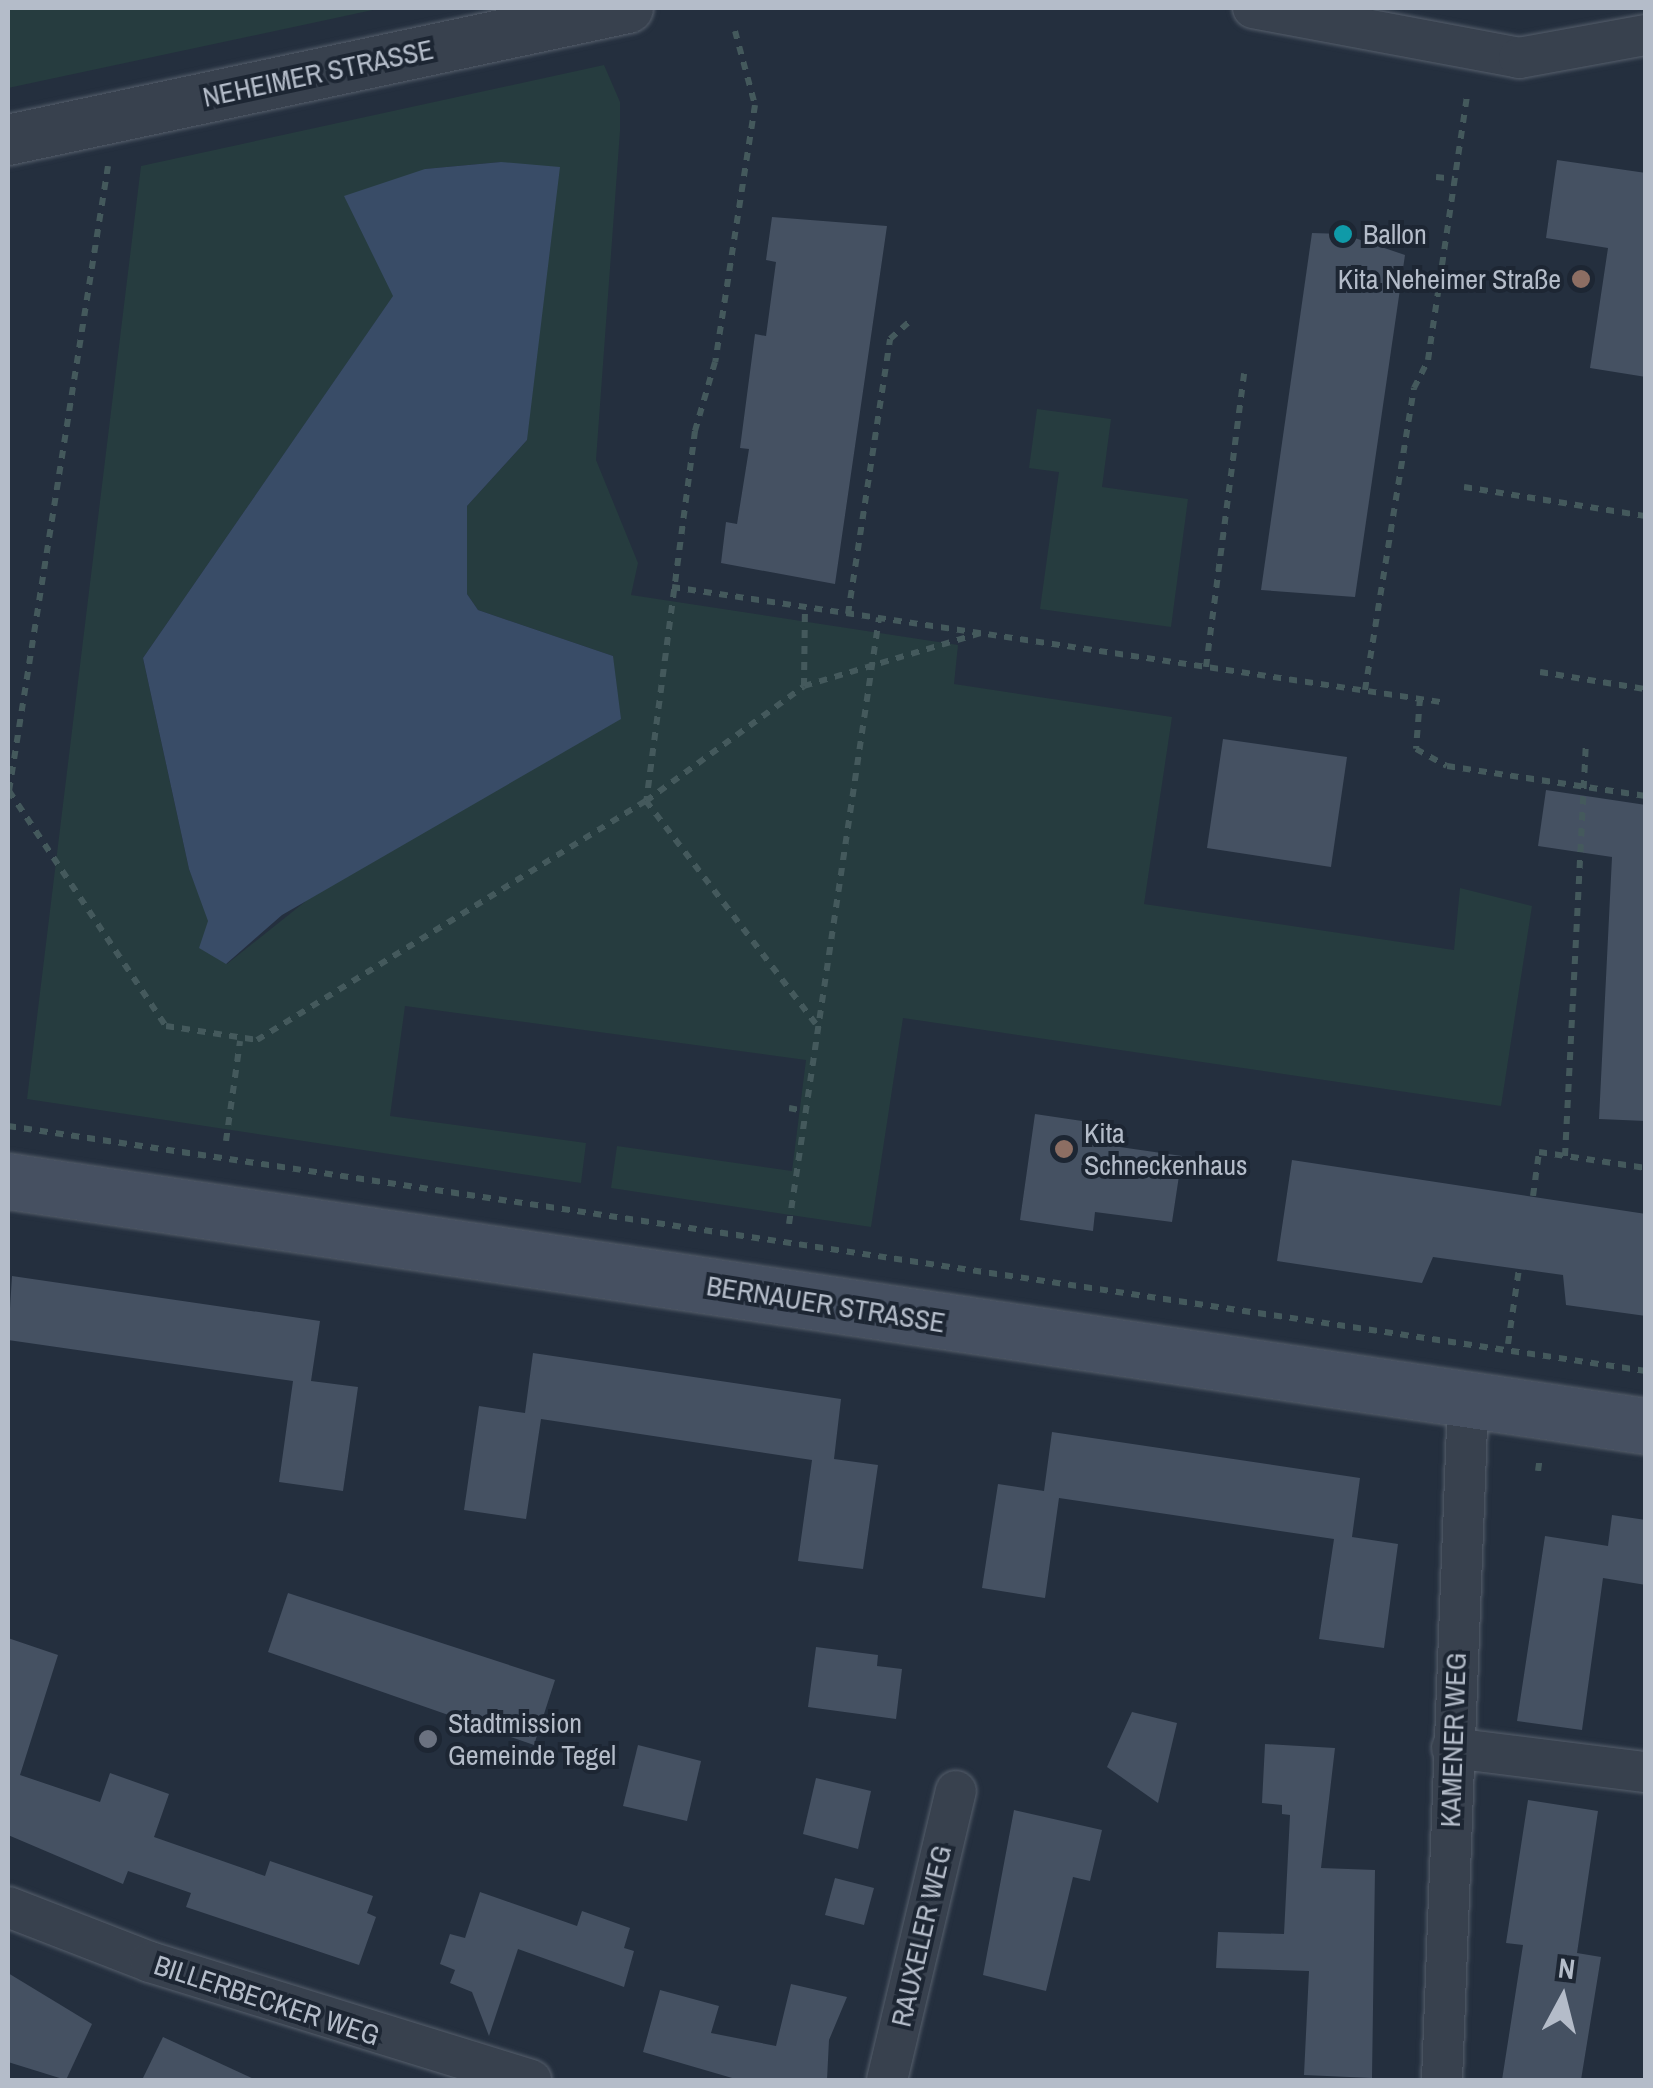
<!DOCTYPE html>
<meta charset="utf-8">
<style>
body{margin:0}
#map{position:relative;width:1653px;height:2088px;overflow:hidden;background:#242f3e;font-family:"Archivo Narrow",sans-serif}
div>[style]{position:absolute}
.green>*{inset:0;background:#263c3f}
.water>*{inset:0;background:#394c67}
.building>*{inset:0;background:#455162}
.path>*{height:6px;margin-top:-3px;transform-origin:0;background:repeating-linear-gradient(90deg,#44595c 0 8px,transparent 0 16px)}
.roads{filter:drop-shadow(0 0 2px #565f6c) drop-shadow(0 0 2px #565f6c)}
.minor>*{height:40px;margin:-20px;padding:0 20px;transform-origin:20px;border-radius:20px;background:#38414e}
.tertiary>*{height:50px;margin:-25px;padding:0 25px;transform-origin:25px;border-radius:25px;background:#38414e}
.secondary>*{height:55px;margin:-27.5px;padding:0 27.5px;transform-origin:27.5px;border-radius:27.5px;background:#465061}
.dots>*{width:28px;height:28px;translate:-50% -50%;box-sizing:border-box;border:5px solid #1d2633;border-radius:50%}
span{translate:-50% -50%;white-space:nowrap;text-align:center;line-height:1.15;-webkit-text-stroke:8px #1d2633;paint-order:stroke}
.street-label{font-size:28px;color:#b4bcc9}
.poi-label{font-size:28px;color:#b4bcc9}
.left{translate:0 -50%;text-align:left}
.right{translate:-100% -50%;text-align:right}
.frame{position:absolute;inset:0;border:10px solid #b4bcc9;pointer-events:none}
.north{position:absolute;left:1513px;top:1948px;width:100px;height:100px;-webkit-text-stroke:8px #1d2633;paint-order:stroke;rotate:7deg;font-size:28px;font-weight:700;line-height:40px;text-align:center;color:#b4bcc9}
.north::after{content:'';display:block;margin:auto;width:35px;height:45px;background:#b4bcc9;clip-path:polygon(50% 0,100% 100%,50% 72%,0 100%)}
</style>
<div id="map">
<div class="green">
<div style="clip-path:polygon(8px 8px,382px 8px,8px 88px)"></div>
<div style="clip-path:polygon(evenodd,604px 65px,620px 102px,620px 131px,596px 460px,638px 563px,631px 595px,958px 645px,954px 684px,1172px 717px,1144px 904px,1454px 950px,1460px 888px,1532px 906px,1501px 1106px,903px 1018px,871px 1227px,611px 1188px,617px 1146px,792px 1171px,806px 1060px,405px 1006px,390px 1116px,586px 1143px,581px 1183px,27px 1099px,141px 166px,604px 65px,501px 162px,527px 440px,467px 506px,467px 594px,478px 610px,613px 656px,227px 964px,189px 869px,143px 658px,394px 295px,425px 169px,501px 162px)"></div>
<div style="clip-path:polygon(1037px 409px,1111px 419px,1102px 487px,1188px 499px,1171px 627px,1040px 609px,1059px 472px,1029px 468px)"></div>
</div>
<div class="water">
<div style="clip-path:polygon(501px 162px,560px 167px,527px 440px,467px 506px,467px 594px,478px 610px,613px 656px,621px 719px,282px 915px,226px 964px,199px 948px,208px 921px,189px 869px,143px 658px,393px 296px,344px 196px,425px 169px)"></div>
</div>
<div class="building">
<div style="clip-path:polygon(1557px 160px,1646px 173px,1646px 377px,1590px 368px,1608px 248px,1546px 238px)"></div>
<div style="clip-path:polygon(772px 217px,887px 226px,835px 584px,721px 563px,726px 522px,737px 524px,749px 449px,740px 448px,755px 334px,766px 336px,776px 262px,766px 260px)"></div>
<div style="clip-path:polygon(1312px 233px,1343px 234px,1405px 255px,1355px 597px,1261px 590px)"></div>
<div style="clip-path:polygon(1223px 739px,1347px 757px,1331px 867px,1207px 848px)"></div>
<div style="clip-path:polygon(1546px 790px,1646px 805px,1646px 1121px,1599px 1119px,1612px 857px,1538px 846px)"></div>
<div style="clip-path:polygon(1035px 1114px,1109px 1125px,1106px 1145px,1182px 1156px,1172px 1222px,1095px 1212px,1093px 1231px,1020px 1220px)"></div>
<div style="clip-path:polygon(1292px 1160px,1646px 1214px,1646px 1316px,1566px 1305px,1563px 1275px,1433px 1257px,1422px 1283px,1277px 1261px)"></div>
<div style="clip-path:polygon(12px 1276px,320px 1321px,311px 1381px,358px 1387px,343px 1491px,279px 1482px,293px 1381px,8px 1340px)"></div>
<div style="clip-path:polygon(533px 1353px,841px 1399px,834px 1459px,878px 1465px,863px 1569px,798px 1561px,812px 1460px,541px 1419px,526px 1519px,464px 1510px,479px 1406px,525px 1413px)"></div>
<div style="clip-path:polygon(1052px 1432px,1360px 1478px,1352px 1537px,1398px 1544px,1384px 1648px,1319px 1639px,1334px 1539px,1059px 1498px,1045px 1598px,982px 1588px,998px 1484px,1044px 1491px)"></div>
<div style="clip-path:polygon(1612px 1515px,1646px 1520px,1646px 1585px,1603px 1578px,1582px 1730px,1517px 1721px,1545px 1536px,1608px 1546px)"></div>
<div style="clip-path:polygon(288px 1593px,555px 1680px,534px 1745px,268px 1652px)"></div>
<div style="clip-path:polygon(8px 1638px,58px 1655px,20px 1775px,100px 1802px,110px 1773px,169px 1794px,154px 1837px,265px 1876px,270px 1861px,373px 1896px,367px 1913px,376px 1917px,359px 1965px,186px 1907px,191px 1893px,128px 1871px,123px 1884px,8px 1835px)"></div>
<div style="clip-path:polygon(816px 1647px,878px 1655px,877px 1666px,902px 1669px,896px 1719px,808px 1707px)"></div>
<div style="clip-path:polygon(1132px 1712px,1177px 1723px,1158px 1803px,1107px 1767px)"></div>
<div style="clip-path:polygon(1265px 1744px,1335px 1748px,1321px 1868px,1375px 1870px,1372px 2078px,1304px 2075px,1309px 1971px,1216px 1968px,1218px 1932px,1284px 1934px,1290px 1815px,1282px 1814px,1282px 1805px,1262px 1803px)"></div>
<div style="clip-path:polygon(638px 1745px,701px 1761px,687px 1821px,623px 1806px)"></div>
<div style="clip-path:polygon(816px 1778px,871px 1791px,858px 1849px,803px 1834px)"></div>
<div style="clip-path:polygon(1528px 1800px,1598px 1811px,1577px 1953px,1601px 1957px,1581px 2080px,1502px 2080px,1523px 1945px,1506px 1943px)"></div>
<div style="clip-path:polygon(1014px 1810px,1102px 1830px,1090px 1881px,1073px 1877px,1046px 1991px,983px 1975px)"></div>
<div style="clip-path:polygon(835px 1878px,874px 1888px,864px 1925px,825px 1915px)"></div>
<div style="clip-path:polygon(480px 1892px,577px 1926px,582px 1911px,630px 1928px,624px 1948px,634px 1951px,624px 1987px,518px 1949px,489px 2036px,472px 1992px,450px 1983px,455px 1970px,440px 1964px,450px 1934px,465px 1938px)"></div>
<div style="clip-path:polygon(8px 1973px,92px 2024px,66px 2080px,8px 2062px)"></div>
<div style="clip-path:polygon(791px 1984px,847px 1997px,829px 2040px,827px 2080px,739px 2080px,643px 2052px,660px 1990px,719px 2006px,711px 2033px,776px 2046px)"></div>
<div style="clip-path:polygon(163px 2037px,256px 2080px,142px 2080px)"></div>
</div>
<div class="path">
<div style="left:735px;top:31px;width:77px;rotate:74.9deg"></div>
<div style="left:755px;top:105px;width:260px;rotate:98.8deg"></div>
<div style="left:715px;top:362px;width:72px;rotate:106.2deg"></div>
<div style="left:695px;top:431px;width:373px;rotate:97.5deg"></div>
<div style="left:646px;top:801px;width:280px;rotate:52.7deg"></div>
<div style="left:108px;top:166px;width:633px;rotate:99deg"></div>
<div style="left:9px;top:791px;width:283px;rotate:56.3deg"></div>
<div style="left:166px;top:1026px;width:92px;rotate:8.7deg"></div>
<div style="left:257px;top:1040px;width:457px;rotate:-31.6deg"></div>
<div style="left:646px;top:801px;width:195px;rotate:-36deg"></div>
<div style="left:804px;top:686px;width:185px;rotate:-16.7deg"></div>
<div style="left:1436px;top:177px;width:18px;rotate:6deg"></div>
<div style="left:1464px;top:487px;width:184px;rotate:9.1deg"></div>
<div style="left:672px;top:587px;width:778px;rotate:8.51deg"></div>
<div style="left:848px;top:614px;width:278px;rotate:-81.3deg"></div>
<div style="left:890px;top:339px;width:30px;rotate:-42deg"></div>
<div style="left:1206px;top:667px;width:296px;rotate:-82.6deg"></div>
<div style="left:1540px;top:672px;width:106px;rotate:9.2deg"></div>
<div style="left:804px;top:686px;width:79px;rotate:-89.3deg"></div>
<div style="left:1365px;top:690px;width:306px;rotate:-80.8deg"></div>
<div style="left:1414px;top:388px;width:31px;rotate:-63deg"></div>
<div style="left:1428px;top:360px;width:267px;rotate:-81.6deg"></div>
<div style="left:1420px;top:698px;width:51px;rotate:94.5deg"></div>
<div style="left:1416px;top:749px;width:35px;rotate:29deg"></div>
<div style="left:1447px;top:766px;width:201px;rotate:8.6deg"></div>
<div style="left:789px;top:1108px;width:15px;rotate:11deg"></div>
<div style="left:8px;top:1126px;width:1656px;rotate:8.51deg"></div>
<div style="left:226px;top:1141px;width:101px;rotate:-82deg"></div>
<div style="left:1565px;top:1156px;width:415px;rotate:-87.1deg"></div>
<div style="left:1533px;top:1196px;width:44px;rotate:-82.2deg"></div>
<div style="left:1539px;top:1152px;width:108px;rotate:8.5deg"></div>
<div style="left:789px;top:1224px;width:613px;rotate:-81.55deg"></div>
<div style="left:1508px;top:1344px;width:76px;rotate:-81.7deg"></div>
<div style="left:1538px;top:1471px;width:14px;rotate:-82deg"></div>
</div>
<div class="roads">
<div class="minor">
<div style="left:1253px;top:8px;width:271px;rotate:10.6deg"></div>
<div style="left:1519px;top:58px;width:129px;rotate:-10.3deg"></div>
<div style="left:1452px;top:1748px;width:195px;rotate:7.1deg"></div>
<div style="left:8px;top:1907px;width:152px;rotate:21.2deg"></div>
<div style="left:150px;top:1962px;width:399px;rotate:17.2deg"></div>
<div style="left:887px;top:2080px;width:297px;rotate:-76.6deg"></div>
<div style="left:1442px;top:2080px;width:680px;rotate:-87.81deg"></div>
</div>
<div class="tertiary">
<div style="left:8px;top:140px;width:634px;rotate:-12.02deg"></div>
</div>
<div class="secondary">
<div style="left:8px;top:1181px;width:1656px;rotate:8.51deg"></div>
</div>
</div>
<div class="dots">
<div style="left:1343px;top:234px;background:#0f9aa8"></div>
<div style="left:1581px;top:279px;background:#8d6e63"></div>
<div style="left:1064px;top:1149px;background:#8d6e63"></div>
<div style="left:428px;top:1739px;background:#6b7280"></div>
</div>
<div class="street-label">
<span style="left:318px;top:73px;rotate:-12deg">NEHEIMER STRASSE</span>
<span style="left:826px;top:1304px;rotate:9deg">BERNAUER STRASSE</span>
<span style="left:1453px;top:1740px;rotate:-88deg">KAMENER WEG</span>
<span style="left:921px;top:1936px;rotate:-77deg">RAUXELER WEG</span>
<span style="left:267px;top:2000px;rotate:18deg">BILLERBECKER WEG</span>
</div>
<div class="poi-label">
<span class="left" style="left:1363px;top:234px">Ballon</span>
<span class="right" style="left:1561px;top:279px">Kita Neheimer Straße</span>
<span class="left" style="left:1084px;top:1149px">Kita<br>Schneckenhaus</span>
<span class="left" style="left:448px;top:1739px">Stadtmission<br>Gemeinde Tegel</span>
</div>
<div class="frame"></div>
<div class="north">N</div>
</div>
